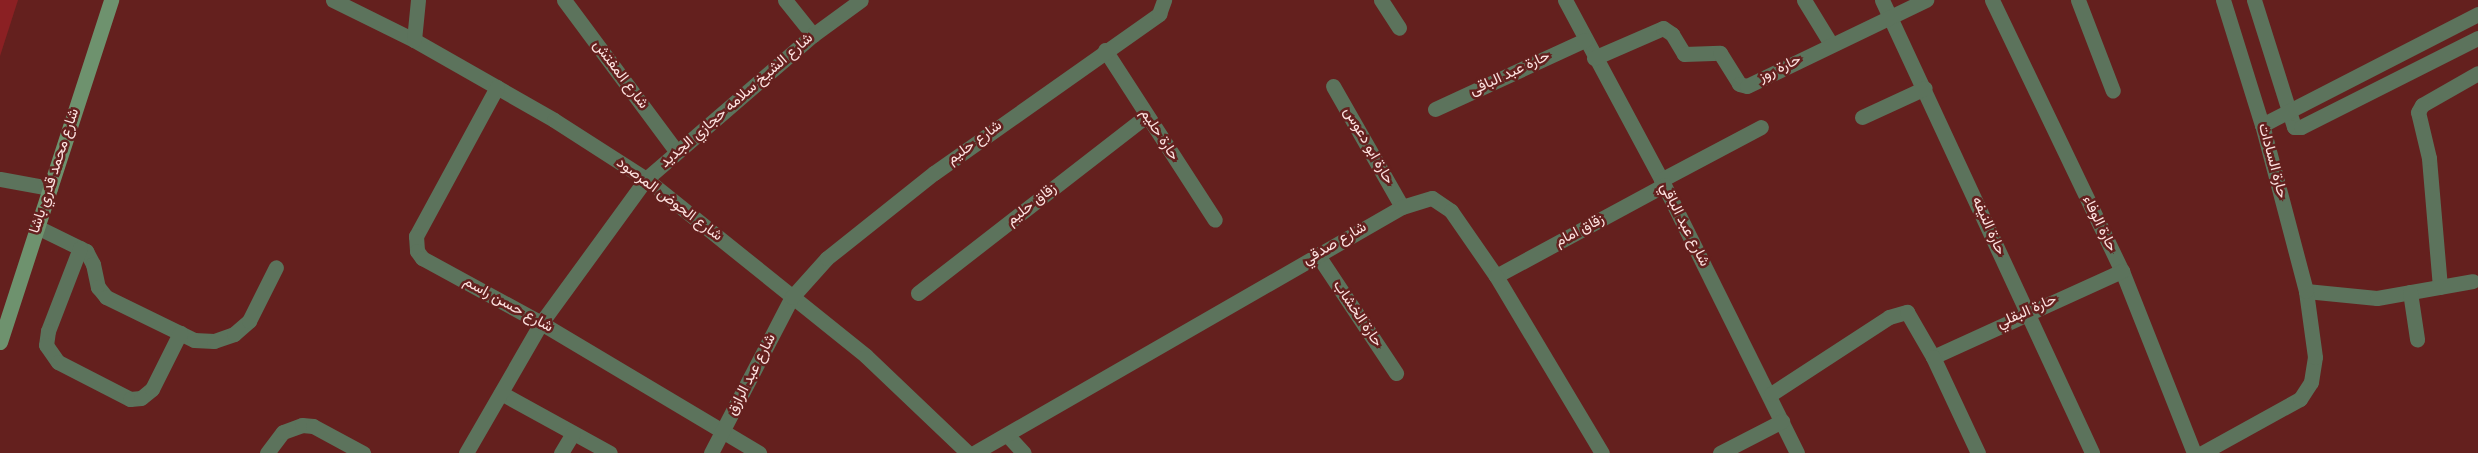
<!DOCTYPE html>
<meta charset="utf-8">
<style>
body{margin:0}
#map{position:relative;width:2478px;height:453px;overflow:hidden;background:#64201e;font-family:Overpass,Vazirmatn,sans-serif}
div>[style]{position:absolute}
.green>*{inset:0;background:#8b2023}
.lane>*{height:15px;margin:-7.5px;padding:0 7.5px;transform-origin:7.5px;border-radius:7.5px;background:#5c735c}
.street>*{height:15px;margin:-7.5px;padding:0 7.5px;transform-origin:7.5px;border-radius:7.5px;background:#5c735c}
.secondary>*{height:15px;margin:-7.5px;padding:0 7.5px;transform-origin:7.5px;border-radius:7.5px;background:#6e926e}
span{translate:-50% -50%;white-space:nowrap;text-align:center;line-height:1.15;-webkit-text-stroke:5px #64201e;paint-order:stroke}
.street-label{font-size:15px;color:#fce1df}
</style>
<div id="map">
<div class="green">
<div style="clip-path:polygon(0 0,18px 0,0 56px)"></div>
</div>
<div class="lane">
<div style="left:2254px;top:0;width:133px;rotate:72.5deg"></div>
<div style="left:2294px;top:127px;width:7px"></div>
<div style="left:2301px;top:127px;width:198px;rotate:-26.7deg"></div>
<div style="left:2262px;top:125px;width:243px;rotate:-27.2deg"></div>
<div style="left:0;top:179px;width:51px;rotate:10.2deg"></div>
<div style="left:37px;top:227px;width:55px;rotate:26.1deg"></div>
<div style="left:86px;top:251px;width:15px;rotate:62deg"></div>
<div style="left:93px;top:264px;width:24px;rotate:78deg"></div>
<div style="left:98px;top:287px;width:13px;rotate:51deg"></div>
<div style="left:106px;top:297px;width:98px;rotate:26deg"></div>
<div style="left:194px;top:340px;width:20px;rotate:3deg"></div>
<div style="left:214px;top:341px;width:21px;rotate:-19deg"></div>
<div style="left:234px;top:334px;width:20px;rotate:-41deg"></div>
<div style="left:249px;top:321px;width:60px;rotate:-63.4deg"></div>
<div style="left:80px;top:248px;width:89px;rotate:111.1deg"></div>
<div style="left:48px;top:331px;width:14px;rotate:98deg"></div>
<div style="left:46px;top:345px;width:21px;rotate:55deg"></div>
<div style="left:58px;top:362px;width:81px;rotate:27.2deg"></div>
<div style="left:130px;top:399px;width:11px;rotate:-5deg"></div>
<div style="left:141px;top:398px;width:14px;rotate:-39deg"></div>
<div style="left:152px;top:389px;width:63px;rotate:-63.4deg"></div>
<div style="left:2440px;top:287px;width:129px;rotate:-94.9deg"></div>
<div style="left:2429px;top:158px;width:47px;rotate:-103.4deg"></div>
<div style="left:2418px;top:112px;width:8px;rotate:-60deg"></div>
<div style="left:2422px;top:105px;width:64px;rotate:-29.7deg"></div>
<div style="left:2306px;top:291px;width:71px;rotate:5.6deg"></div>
<div style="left:2377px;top:298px;width:97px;rotate:-10deg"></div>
<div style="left:2410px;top:292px;width:48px;rotate:81.5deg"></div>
</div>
<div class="street">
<div style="left:333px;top:0;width:90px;rotate:26.3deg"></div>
<div style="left:414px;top:40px;width:161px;rotate:29.7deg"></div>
<div style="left:554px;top:120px;width:109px;rotate:32.7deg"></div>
<div style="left:646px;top:179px;width:282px;rotate:38.8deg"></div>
<div style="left:866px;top:356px;width:141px;rotate:43.6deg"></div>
<div style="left:564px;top:0;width:188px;rotate:53.4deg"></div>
<div style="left:785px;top:0;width:45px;rotate:51.3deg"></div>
<div style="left:1381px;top:0;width:33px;rotate:57deg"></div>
<div style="left:1565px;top:0;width:210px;rotate:61.8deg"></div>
<div style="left:1664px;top:185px;width:299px;rotate:63.6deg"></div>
<div style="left:1804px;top:0;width:52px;rotate:58.5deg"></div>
<div style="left:1882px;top:0;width:499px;rotate:65.1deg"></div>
<div style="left:1992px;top:0;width:301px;rotate:64.4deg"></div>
<div style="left:2122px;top:271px;width:196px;rotate:68.4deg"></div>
<div style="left:2078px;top:0;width:97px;rotate:69deg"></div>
<div style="left:414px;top:40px;width:40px;rotate:-84.3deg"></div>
<div style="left:1105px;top:50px;width:202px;rotate:57.1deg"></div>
<div style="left:1594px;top:58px;width:75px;rotate:-23.5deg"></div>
<div style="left:1663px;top:28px;width:11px;rotate:34deg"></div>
<div style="left:1672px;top:34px;width:23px;rotate:59deg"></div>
<div style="left:1684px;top:54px;width:36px;rotate:-2deg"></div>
<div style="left:1720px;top:53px;width:36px;rotate:58deg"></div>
<div style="left:1739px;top:84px;width:8px;rotate:14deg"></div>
<div style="left:1747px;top:86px;width:199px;rotate:-25.7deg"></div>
<div style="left:1333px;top:86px;width:139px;rotate:60.3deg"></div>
<div style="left:497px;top:87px;width:170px;rotate:118.5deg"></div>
<div style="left:416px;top:236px;width:15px;rotate:86deg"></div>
<div style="left:417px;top:251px;width:9px;rotate:54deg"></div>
<div style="left:422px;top:258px;width:136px;rotate:28.6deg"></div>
<div style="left:541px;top:323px;width:254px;rotate:30.8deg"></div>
<div style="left:1435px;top:109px;width:165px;rotate:-24.7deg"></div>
<div style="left:1862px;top:117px;width:69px;rotate:-24.7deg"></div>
<div style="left:1661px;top:180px;width:113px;rotate:-27.9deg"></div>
<div style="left:1317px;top:254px;width:143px;rotate:56.4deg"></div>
<div style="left:1496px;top:276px;width:191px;rotate:-28.4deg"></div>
<div style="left:918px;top:293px;width:289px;rotate:-37.8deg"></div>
<div style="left:1933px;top:357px;width:208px;rotate:-24.5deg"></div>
<div style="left:501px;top:393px;width:124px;rotate:28.8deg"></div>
<div style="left:1771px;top:394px;width:141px;rotate:-33.1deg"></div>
<div style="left:1889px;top:317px;width:19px;rotate:-16deg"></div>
<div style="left:1907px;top:312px;width:52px;rotate:60deg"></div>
<div style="left:1933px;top:357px;width:106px;rotate:64.9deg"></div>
<div style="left:1008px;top:436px;width:23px;rotate:47deg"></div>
<div style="left:267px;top:453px;width:26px;rotate:-53deg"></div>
<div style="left:283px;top:432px;width:20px;rotate:-20deg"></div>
<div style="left:302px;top:425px;width:11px;rotate:5deg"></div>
<div style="left:313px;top:426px;width:57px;rotate:28.4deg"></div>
<div style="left:466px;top:453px;width:150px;rotate:-60deg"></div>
<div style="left:541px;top:323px;width:178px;rotate:-53.9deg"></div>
<div style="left:646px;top:179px;width:221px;rotate:-40.8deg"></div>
<div style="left:813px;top:35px;width:59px;rotate:-36.1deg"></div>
<div style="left:561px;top:453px;width:23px;rotate:-59deg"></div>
<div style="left:711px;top:453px;width:176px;rotate:-62.6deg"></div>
<div style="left:792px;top:297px;width:52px;rotate:-48.1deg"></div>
<div style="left:827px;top:258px;width:137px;rotate:-38.5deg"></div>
<div style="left:934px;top:173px;width:276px;rotate:-35.2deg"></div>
<div style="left:1159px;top:14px;width:15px;rotate:-70deg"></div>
<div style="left:974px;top:453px;width:494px;rotate:-29.9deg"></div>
<div style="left:1402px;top:207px;width:31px;rotate:-17deg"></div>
<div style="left:1432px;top:198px;width:23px;rotate:34deg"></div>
<div style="left:1451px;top:211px;width:79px;rotate:55.3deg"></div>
<div style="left:1496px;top:276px;width:206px;rotate:59.1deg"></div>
<div style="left:1720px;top:453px;width:70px;rotate:-27.3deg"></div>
<div style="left:2202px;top:453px;width:112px;rotate:-28.9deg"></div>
<div style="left:2300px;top:399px;width:20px;rotate:-57deg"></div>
<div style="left:2311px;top:382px;width:25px;rotate:-81deg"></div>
<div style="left:2315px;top:357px;width:67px;rotate:-97.8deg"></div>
<div style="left:2306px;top:291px;width:172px;rotate:-104.8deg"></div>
<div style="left:2262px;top:125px;width:131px;rotate:-107.3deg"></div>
</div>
<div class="secondary">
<div style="left:0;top:342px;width:360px;rotate:-72deg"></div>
</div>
<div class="street-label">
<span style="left:1780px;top:69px;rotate:-26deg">حارة روز</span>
<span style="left:1510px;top:74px;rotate:-25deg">حارة عبد الباقى</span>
<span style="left:620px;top:75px;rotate:53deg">شارع المفتش</span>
<span style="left:737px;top:101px;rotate:-41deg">شارع الشيخ سلامه حجازي الجديد</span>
<span style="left:1159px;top:135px;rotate:57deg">حارة حليم</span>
<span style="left:975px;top:143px;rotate:-36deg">شارع حليم</span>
<span style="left:1368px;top:146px;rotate:60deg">حارة ابو دعوس</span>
<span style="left:2272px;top:161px;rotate:75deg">حارة السادات</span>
<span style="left:55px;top:171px;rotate:-72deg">شارع محمد قدري باشا</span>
<span style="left:669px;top:200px;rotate:37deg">شارع الحوض المرصود</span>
<span style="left:1032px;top:205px;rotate:-38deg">زقاق حليم</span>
<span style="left:2099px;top:224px;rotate:64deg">حارة الوفاء</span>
<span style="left:1684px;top:225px;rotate:63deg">شارع عبد الباقي</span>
<span style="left:1988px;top:226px;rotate:66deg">حارة النيفه</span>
<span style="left:1580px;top:231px;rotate:-28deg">زقاق امام</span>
<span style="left:1335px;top:244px;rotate:-30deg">شارع صدقي</span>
<span style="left:508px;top:305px;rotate:29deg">شارع حسن راسم</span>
<span style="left:2027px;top:312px;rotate:-24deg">حارة البقلي</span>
<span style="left:1357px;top:314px;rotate:56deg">حارة الخشاب</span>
<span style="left:752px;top:375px;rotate:-63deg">شارع عبد الرازق</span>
</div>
</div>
